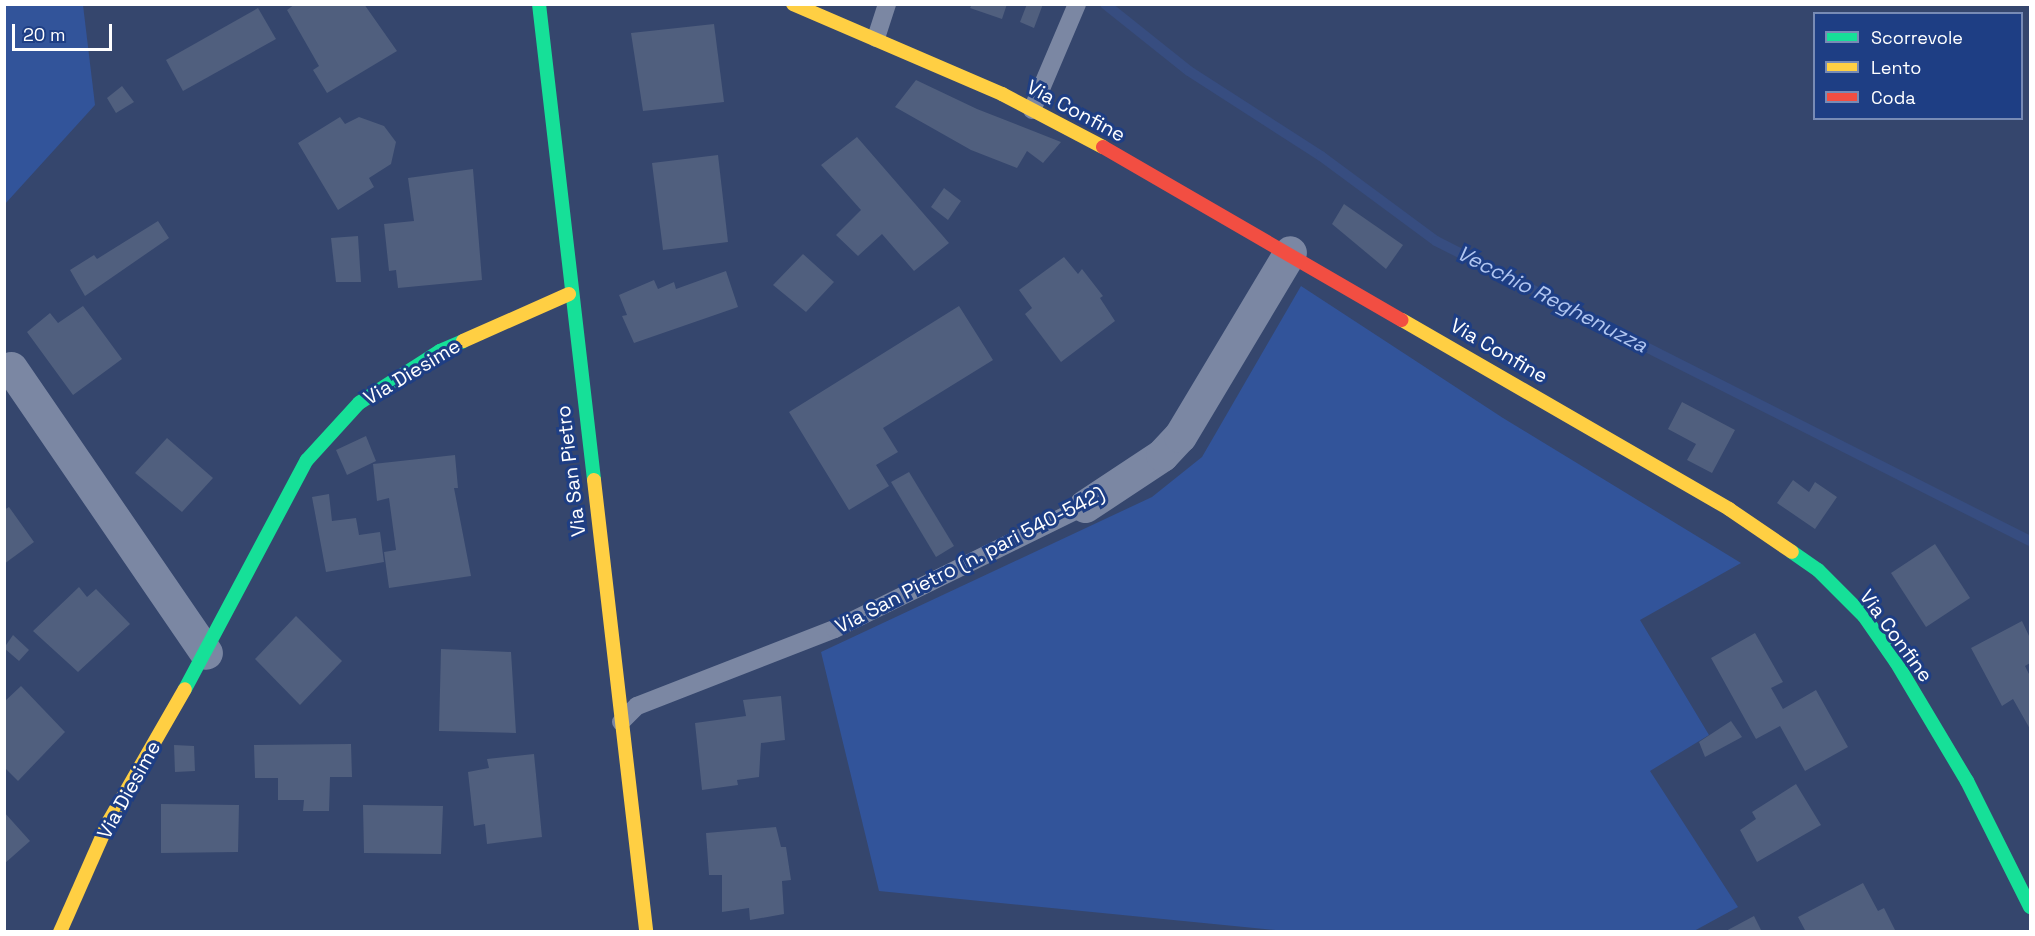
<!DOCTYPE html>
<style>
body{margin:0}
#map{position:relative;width:2035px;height:936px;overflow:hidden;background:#35466d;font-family:"Space Grotesk",sans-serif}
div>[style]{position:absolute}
.green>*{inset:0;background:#32549a}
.stream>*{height:10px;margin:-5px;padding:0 5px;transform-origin:5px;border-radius:5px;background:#374d80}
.building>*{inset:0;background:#505f7e}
.lane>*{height:18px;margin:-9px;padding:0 9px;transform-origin:9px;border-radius:9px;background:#7b87a3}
.street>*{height:33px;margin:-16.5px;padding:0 16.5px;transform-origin:16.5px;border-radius:16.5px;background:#7b87a3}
.fast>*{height:14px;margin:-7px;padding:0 7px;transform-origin:7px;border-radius:7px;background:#16e098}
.slow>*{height:14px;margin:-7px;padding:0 7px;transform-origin:7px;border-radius:7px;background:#ffcf43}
.jam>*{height:14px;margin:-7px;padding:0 7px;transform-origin:7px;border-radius:7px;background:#f24e42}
span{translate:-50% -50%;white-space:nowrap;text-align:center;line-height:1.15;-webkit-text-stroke:6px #1e3e84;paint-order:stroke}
.street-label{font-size:20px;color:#fff}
.water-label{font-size:21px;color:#b1c6f1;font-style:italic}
.frame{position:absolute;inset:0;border:6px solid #fff;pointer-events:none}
.legend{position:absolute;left:1813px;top:12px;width:210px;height:108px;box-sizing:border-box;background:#1e3e84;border:2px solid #788bb5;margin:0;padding:8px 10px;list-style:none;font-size:18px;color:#fff}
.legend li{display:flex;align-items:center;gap:12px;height:30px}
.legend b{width:30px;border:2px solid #788bb5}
.scale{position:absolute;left:12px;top:24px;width:100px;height:27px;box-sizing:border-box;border:3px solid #fff;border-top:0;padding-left:8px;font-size:18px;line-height:21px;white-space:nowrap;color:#fff;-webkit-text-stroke:4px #1e3e84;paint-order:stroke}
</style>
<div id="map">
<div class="green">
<div style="clip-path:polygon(5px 4px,83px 5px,95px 105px,5px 204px)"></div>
<div style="clip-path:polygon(1301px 286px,1503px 418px,1741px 563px,1640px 620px,1709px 735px,1650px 771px,1738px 907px,1694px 931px,1296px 932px,879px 891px,821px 652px,1152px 497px,1202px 457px)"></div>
</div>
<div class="stream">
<div style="left:1105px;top:4px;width:107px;rotate:38.6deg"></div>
<div style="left:1189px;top:71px;width:157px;rotate:32.8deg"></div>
<div style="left:1321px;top:156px;width:143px;rotate:36.5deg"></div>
<div style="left:1436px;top:241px;width:665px;rotate:26.8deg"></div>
</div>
<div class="building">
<div style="clip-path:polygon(295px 4px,364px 4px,397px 51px,327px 93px,313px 70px,319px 66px,287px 10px)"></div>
<div style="clip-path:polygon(972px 4px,1007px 4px,1002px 19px,970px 8px)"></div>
<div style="clip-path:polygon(1027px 4px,1043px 4px,1034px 28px,1020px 22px)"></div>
<div style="clip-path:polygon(258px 8px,276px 39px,183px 91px,166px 60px)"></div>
<div style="clip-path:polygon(714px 24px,724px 102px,643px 111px,631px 33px)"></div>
<div style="clip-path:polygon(916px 80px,977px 109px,1061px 142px,1043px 163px,1027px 151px,1017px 168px,971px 150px,895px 107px)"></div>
<div style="clip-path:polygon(122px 86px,134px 102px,116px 113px,107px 98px)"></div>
<div style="clip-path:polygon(340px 117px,345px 124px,359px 117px,384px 126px,396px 142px,391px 164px,369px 178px,374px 187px,338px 210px,298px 143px)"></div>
<div style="clip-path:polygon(857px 137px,949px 243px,914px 271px,882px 234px,858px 256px,836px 235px,861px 210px,821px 165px)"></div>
<div style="clip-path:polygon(718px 155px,728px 242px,663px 250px,652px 163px)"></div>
<div style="clip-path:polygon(473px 169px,482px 280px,398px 288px,396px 270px,389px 271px,384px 224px,414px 221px,408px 178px)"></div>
<div style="clip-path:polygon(944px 188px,961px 201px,948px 220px,931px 207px)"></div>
<div style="clip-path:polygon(1344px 204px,1403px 245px,1386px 269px,1332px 224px)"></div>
<div style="clip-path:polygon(158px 221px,169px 238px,85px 296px,70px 270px,94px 255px,97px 259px)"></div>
<div style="clip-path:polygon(358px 236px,361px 282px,336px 282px,331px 238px)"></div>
<div style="clip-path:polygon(803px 254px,834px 282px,806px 312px,773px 285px)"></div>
<div style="clip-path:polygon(1064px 257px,1078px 274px,1082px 269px,1103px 296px,1100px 298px,1115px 321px,1061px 362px,1025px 314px,1032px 308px,1019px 290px)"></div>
<div style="clip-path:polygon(726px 271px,738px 307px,634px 343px,622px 316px,627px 315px,619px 295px,654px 280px,658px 289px,674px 282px,676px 289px)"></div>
<div style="clip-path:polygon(83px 306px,122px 359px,73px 395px,27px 332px,50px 313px,58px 323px)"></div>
<div style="clip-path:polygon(959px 306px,993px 360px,883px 428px,898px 452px,876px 465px,889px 486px,849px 510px,789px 412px)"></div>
<div style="clip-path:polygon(1682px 402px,1735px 430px,1712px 473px,1687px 460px,1696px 444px,1668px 429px)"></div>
<div style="clip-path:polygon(366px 436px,376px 461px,347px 475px,336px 450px)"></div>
<div style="clip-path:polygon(167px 438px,213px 478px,182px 512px,135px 473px)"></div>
<div style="clip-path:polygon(455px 455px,458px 488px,454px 488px,471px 576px,389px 588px,384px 552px,396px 550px,389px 498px,377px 501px,373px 464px)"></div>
<div style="clip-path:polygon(909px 472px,954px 546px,936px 557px,891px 482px)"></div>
<div style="clip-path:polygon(1793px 480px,1809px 492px,1815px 482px,1837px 497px,1815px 529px,1777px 503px)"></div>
<div style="clip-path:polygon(329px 494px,332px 521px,356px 518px,359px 535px,380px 532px,384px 562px,326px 572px,312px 497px)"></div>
<div style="clip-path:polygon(9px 507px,34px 542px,4px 564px,4px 510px)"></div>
<div style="clip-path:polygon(1935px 544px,1970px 598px,1926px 627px,1891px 573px)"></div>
<div style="clip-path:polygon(79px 587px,87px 597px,96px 589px,130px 624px,78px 672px,33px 631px)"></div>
<div style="clip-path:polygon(296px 616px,342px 661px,300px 705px,255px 659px)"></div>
<div style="clip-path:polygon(2022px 621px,2030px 638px,2030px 663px,2025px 666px,2030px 676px,2030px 729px,2013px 699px,2002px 706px,1971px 648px)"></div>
<div style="clip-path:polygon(1755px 633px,1783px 682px,1771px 688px,1783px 709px,1816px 690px,1848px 747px,1805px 771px,1780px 726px,1756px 739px,1711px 658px)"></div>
<div style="clip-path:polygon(13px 635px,29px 650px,19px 661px,4px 648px)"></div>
<div style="clip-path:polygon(441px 649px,511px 652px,516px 733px,439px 731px)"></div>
<div style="clip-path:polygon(21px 686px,65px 732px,18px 781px,4px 767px,4px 702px)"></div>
<div style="clip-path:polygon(781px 696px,785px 740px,761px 743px,759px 777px,737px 780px,738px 785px,702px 790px,695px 723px,746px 716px,743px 700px)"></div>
<div style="clip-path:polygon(1731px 721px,1742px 737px,1705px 757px,1699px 742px)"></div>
<div style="clip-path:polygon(351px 744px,352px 777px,330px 777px,329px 811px,303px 811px,304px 800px,278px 800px,278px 778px,255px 778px,254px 745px)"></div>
<div style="clip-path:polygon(174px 745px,194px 746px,195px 771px,175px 772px)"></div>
<div style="clip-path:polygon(534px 754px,542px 837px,487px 844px,485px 824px,474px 826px,468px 772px,489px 768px,487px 759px)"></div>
<div style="clip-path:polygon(1796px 784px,1821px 825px,1757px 862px,1740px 830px,1756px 819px,1752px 812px)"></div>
<div style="clip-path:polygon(161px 804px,239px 805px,238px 852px,161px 853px)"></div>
<div style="clip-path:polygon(363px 805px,443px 806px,441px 854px,364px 853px)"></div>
<div style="clip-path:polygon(4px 812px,30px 841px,4px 864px)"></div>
<div style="clip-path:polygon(776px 827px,781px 847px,786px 847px,791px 880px,782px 881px,784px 914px,750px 920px,749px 908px,722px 912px,722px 875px,709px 875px,706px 833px)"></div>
<div style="clip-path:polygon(1863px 883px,1878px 911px,1884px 908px,1896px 932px,1806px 932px,1798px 917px)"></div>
<div style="clip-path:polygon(1754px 916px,1762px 932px,1724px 932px)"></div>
</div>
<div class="lane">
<div style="left:876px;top:38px;width:36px;rotate:-72deg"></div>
<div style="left:1032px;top:110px;width:115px;rotate:-67deg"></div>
<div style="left:621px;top:722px;width:23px;rotate:-45deg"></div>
<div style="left:637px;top:706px;width:212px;rotate:-21.3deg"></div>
<div style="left:835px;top:629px;width:279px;rotate:-26.2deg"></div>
</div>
<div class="street">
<div style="left:11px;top:368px;width:345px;rotate:55.6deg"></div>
<div style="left:1085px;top:506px;width:92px;rotate:-33.5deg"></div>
<div style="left:1162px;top:455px;width:26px;rotate:-47deg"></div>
<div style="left:1180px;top:436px;width:214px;rotate:-59.1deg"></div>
</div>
<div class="fast">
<div style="left:539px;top:4px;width:479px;rotate:83.4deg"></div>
<div style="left:1792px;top:552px;width:32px;rotate:35deg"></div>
<div style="left:1818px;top:570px;width:65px;rotate:45deg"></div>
<div style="left:1864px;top:616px;width:56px;rotate:55.2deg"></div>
<div style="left:1896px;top:662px;width:139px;rotate:59.2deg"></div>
<div style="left:1967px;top:781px;width:141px;rotate:63.4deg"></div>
<div style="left:185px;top:689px;width:259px;rotate:-62deg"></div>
<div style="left:307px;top:460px;width:77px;rotate:-47.6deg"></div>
<div style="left:359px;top:403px;width:96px;rotate:-32.7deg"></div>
<div style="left:440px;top:351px;width:25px;rotate:-23deg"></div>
</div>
<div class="slow">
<div style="left:793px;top:4px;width:228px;rotate:23.3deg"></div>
<div style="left:1002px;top:94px;width:114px;rotate:27.7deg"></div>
<div style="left:1402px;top:320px;width:378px;rotate:30deg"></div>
<div style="left:1729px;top:509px;width:76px;rotate:34.3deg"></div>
<div style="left:463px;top:341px;width:116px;rotate:-23.9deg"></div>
<div style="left:594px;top:480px;width:455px;rotate:83.4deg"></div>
<div style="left:60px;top:932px;width:121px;rotate:-66.2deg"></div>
<div style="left:109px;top:821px;width:152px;rotate:-60.1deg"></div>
</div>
<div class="jam">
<div style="left:1103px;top:147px;width:345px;rotate:30.1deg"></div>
</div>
<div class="street-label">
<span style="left:1076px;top:111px;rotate:28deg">Via Confine</span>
<span style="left:1499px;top:351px;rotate:30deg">Via Confine</span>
<span style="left:412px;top:372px;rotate:-31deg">Via Diesime</span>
<span style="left:571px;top:471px;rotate:-97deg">Via San Pietro</span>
<span style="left:970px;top:560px;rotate:-27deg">Via San Pietro (n. pari 540-542)</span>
<span style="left:1896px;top:636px;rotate:54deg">Via Confine</span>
<span style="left:129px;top:790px;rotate:-61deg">Via Diesime</span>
</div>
<div class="water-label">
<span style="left:1552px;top:299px;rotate:27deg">Vecchio Reghenuzza</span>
</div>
<div class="frame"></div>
<ul class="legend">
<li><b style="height:8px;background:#16e098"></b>Scorrevole</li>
<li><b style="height:8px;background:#ffcf43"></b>Lento</li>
<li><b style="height:8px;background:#f24e42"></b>Coda</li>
</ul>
<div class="scale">20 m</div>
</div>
